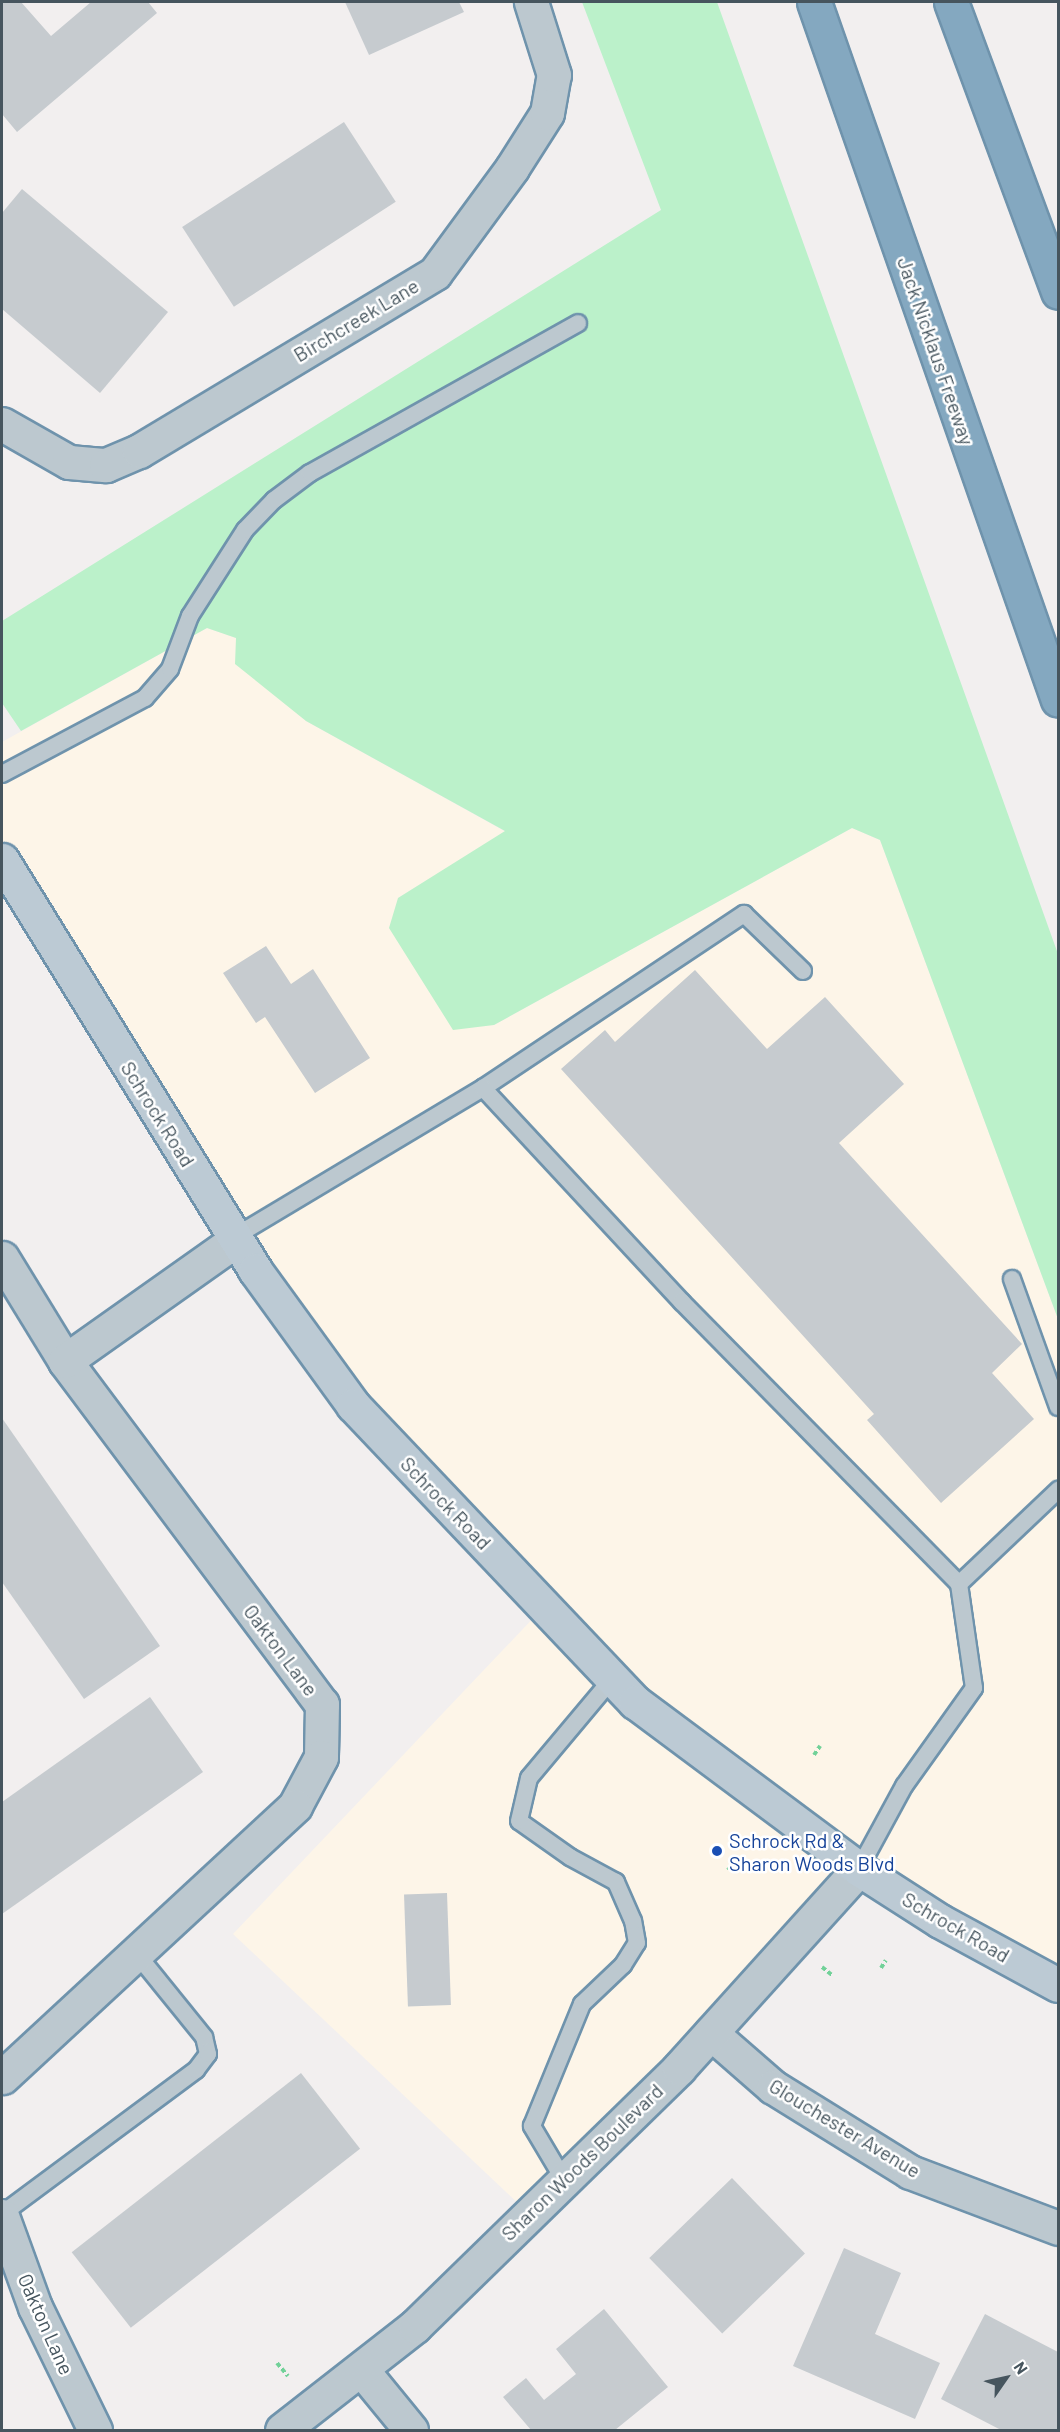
<!DOCTYPE html>
<style>
body{margin:0}
#map{position:relative;width:1060px;height:2432px;overflow:hidden;background:#f2efef;font-family:Barlow,sans-serif}
div>[style]{position:absolute}
[style*='--x']{left:calc(var(--x)*1px);top:calc(var(--y)*1px);width:calc(var(--w)*1px);rotate:calc(var(--a)*1deg)}
.commercial>*{inset:0;background:#fdf5e8}
.green>*{inset:0;background:#bbf1ca}
.building>*{inset:0;background:#c6cbcf;transform-origin:0 0}
.path>*{height:4px;margin-top:-2px;transform-origin:0;background:repeating-linear-gradient(90deg,#71d198 0 4.5px,transparent 0 7.5px)}
.roads{filter:drop-shadow(2px 0 #6f93ac) drop-shadow(-2px 0 #6f93ac) drop-shadow(0 2px #6f93ac) drop-shadow(0 -2px #6f93ac)}
.service>*{height:16px;margin:-8px;padding:0 8px;transform-origin:8px;border-radius:8px;background:#bcc8cf}
.minor>*{height:33px;margin:-16.5px;padding:0 16.5px;transform-origin:16.5px;border-radius:16.5px;background:#bcc8cf}
.tertiary>*{height:33px;margin:-16.5px;padding:0 16.5px;transform-origin:16.5px;border-radius:16.5px;background:#bcc8cf}
.secondary>*{height:33px;margin:-16.5px;padding:0 16.5px;transform-origin:16.5px;border-radius:16.5px;background:#bccad4}
.motorway>*{height:33px;margin:-16.5px;padding:0 16.5px;transform-origin:16.5px;border-radius:16.5px;background:#84a8c0}
.dots>*{width:16px;height:16px;translate:-50% -50%;box-sizing:border-box;border:3px solid #fff;border-radius:50%}
span{translate:-50% -50%;white-space:nowrap;text-align:center;line-height:1.15;-webkit-text-stroke:5px #fff;paint-order:stroke}
.street-label{font-size:20px;color:#46555e}
.transit-label{font-size:20px;color:#164399}
.left{translate:0 -50%;text-align:left}
.frame{position:absolute;inset:0;border:3px solid #46555e;pointer-events:none}
.north{position:absolute;left:976px;top:2348px;width:60px;height:60px;-webkit-text-stroke:4px #fff;paint-order:stroke;rotate:56deg;font-size:16px;font-weight:700;line-height:24px;text-align:center;color:#46555e}
.north::after{content:'';display:block;margin:auto;width:21px;height:27px;background:#46555e;clip-path:polygon(50% 0,100% 100%,50% 72%,0 100%)}
</style>
<div id="map">
<div class="commercial">
<div style="clip-path:polygon(207px 628px,236px 638px,306px 721px,506px 832px,398px 898px,494px 1025px,852px 828px,880px 840px,1058px 1319px,1058px 1980px,845px 1868px,542px 2226px,233px 1934px,540px 1611px,371px 1416px,2px 867px,2px 742px)"></div>
</div>
<div class="green">
<div style="clip-path:polygon(582px 2px,717px 2px,1058px 954px,1058px 1319px,880px 840px,852px 828px,494px 1025px,453px 1030px,389px 928px,398px 898px,505px 831px,306px 721px,235px 664px,236px 638px,207px 628px,21px 731px,2px 703px,2px 621px,661px 210px)"></div>
</div>
<div class="building">
<div style="clip-path:polygon(2px 2px,21px 2px,51px 36px,91px 2px,148px 2px,157px 13px,17px 132px,2px 114px)"></div>
<div style="clip-path:polygon(345px 2px,459px 2px,464px 12px,369px 55px)"></div>
<div style="left:344px;top:122px;width:95px;height:193px;rotate:57deg"></div>
<div style="clip-path:polygon(22px 189px,168px 312px,100px 393px,2px 309px,2px 213px)"></div>
<div style="clip-path:polygon(266px 946px,291px 984px,313px 969px,370px 1058px,315px 1093px,265px 1017px,256px 1023px,223px 973px)"></div>
<div style="clip-path:polygon(695px 970px,767px 1049px,825px 997px,904px 1084px,839px 1143px,1022px 1344px,992px 1373px,1034px 1419px,941px 1503px,867px 1420px,874px 1414px,561px 1069px,605px 1030px,615px 1042px)"></div>
<div style="clip-path:polygon(2px 1418px,160px 1646px,84px 1699px,2px 1582px)"></div>
<div style="clip-path:polygon(150px 1697px,203px 1772px,2px 1914px,2px 1802px)"></div>
<div style="left:447px;top:1893px;width:112px;height:43px;rotate:88deg"></div>
<div style="left:301px;top:2073px;width:96px;height:291px;rotate:52deg"></div>
<div style="left:732px;top:2178px;width:105px;height:115px;rotate:46deg"></div>
<div style="clip-path:polygon(844px 2248px,901px 2273px,875px 2334px,940px 2363px,915px 2419px,793px 2366px)"></div>
<div style="clip-path:polygon(604px 2309px,668px 2387px,615px 2430px,531px 2430px,503px 2397px,526px 2378px,544px 2400px,576px 2374px,556px 2349px)"></div>
<div style="clip-path:polygon(985px 2314px,1058px 2352px,1058px 2430px,1001px 2430px,941px 2399px)"></div>
</div>
<div class="path">
<div style="--x:814;--y:1755;--w:11;--a:-56"></div>
<div style="--x:728;--y:1870;--w:11;--a:-56"></div>
<div style="--x:822;--y:1967;--w:14;--a:39"></div>
<div style="--x:881;--y:1968;--w:9;--a:-58"></div>
<div style="--x:277;--y:2363;--w:17;--a:50"></div>
</div>
<div class="roads">
<div class="service">
<div style="--x:2;--y:774;--w:162;--a:-28"></div>
<div style="--x:145;--y:698;--w:38;--a:-49"></div>
<div style="--x:170;--y:669;--w:57;--a:-69.3"></div>
<div style="--x:190;--y:616;--w:102;--a:-57.4"></div>
<div style="--x:245;--y:530;--w:42;--a:-46"></div>
<div style="--x:274;--y:500;--w:45;--a:-36.9"></div>
<div style="--x:310;--y:473;--w:307;--a:-29.2"></div>
<div style="--x:483;--y:1088;--w:314;--a:-33.7"></div>
<div style="--x:744;--y:914;--w:82;--a:44"></div>
<div style="--x:234;--y:1237;--w:290;--a:-30.9"></div>
<div style="--x:483;--y:1088;--w:292;--a:47.1"></div>
<div style="--x:682;--y:1302;--w:395;--a:45.5"></div>
<div style="--x:959;--y:1584;--w:105;--a:81.8"></div>
<div style="--x:974;--y:1688;--w:120;--a:125.5"></div>
<div style="--x:904;--y:1786;--w:94;--a:118.5"></div>
<div style="--x:1012;--y:1279;--w:136;--a:70.2"></div>
<div style="--x:959;--y:1584;--w:137;--a:-43.5"></div>
<div style="--x:564;--y:2180;--w:63;--a:-120.7"></div>
<div style="--x:532;--y:2126;--w:132;--a:-67.7"></div>
<div style="--x:582;--y:2004;--w:57;--a:-43.6"></div>
<div style="--x:623;--y:1965;--w:26;--a:-58"></div>
<div style="--x:637;--y:1943;--w:22;--a:-100"></div>
<div style="--x:633;--y:1921;--w:43;--a:-113.6"></div>
<div style="--x:616;--y:1882;--w:52;--a:-151.5"></div>
<div style="--x:570;--y:1857;--w:62;--a:-144.8"></div>
<div style="--x:519;--y:1821;--w:44;--a:-76.9"></div>
<div style="--x:529;--y:1778;--w:131;--a:-50"></div>
<div style="--x:2;--y:2214;--w:242;--a:-36.6"></div>
<div style="--x:196;--y:2070;--w:20;--a:-53"></div>
<div style="--x:208;--y:2054;--w:17;--a:-103"></div>
<div style="--x:204;--y:2037;--w:108;--a:-129"></div>
</div>
<div class="minor">
<div style="--x:2;--y:424;--w:77;--a:29.6"></div>
<div style="--x:69;--y:462;--w:37;--a:5"></div>
<div style="--x:106;--y:465;--w:36;--a:-23"></div>
<div style="--x:139;--y:451;--w:345;--a:-31"></div>
<div style="--x:435;--y:273;--w:130;--a:-53.7"></div>
<div style="--x:512;--y:168;--w:65;--a:-57.5"></div>
<div style="--x:547;--y:113;--w:39;--a:-80"></div>
<div style="--x:554;--y:75;--w:77;--a:-107.5"></div>
<div style="--x:2;--y:1258;--w:121;--a:58.5"></div>
<div style="--x:65;--y:1361;--w:429;--a:53.2"></div>
<div style="--x:322;--y:1704;--w:53;--a:91.1"></div>
<div style="--x:321;--y:1757;--w:55;--a:118"></div>
<div style="--x:295;--y:1806;--w:399;--a:137.2"></div>
<div style="--x:65;--y:1361;--w:209;--a:-35.3"></div>
<div style="--x:711;--y:2033;--w:82;--a:41.1"></div>
<div style="--x:773;--y:2087;--w:161;--a:31.8"></div>
<div style="--x:910;--y:2172;--w:158;--a:20.7"></div>
<div style="--x:2;--y:2216;--w:97;--a:70.1"></div>
<div style="--x:35;--y:2307;--w:137;--a:64"></div>
<div style="--x:361;--y:2369;--w:79;--a:50.7"></div>
</div>
<div class="tertiary">
<div style="--x:282;--y:2430;--w:169;--a:-38"></div>
<div style="--x:415;--y:2326;--w:369;--a:-44.3"></div>
<div style="--x:679;--y:2068;--w:268;--a:-47.9"></div>
</div>
<div class="secondary">
<div style="--x:2;--y:860;--w:482;--a:58.3"></div>
<div style="--x:255;--y:1270;--w:167;--a:54"></div>
<div style="--x:353;--y:1405;--w:410;--a:46.5"></div>
<div style="--x:635;--y:1702;--w:279;--a:36.7"></div>
<div style="--x:859;--y:1869;--w:96;--a:32.7"></div>
<div style="--x:940;--y:1921;--w:134;--a:28.5"></div>
</div>
<div class="motorway">
<div style="--x:814;--y:2;--w:739;--a:70.73"></div>
<div style="--x:951;--y:2;--w:309;--a:69.7"></div>
</div>
</div>
<div class="dots">
<div style="left:717px;top:1851px;background:#1a4fb4"></div>
</div>
<div class="street-label">
<span style="left:356px;top:320px;rotate:-31deg">Birchcreek Lane</span>
<span style="left:936px;top:351px;rotate:71deg">Jack Nicklaus Freeway</span>
<span style="left:158px;top:1114px;rotate:58deg">Schrock Road</span>
<span style="left:446px;top:1503px;rotate:46deg">Schrock Road</span>
<span style="left:281px;top:1650px;rotate:53deg">Oakton Lane</span>
<span style="left:956px;top:1927px;rotate:30deg">Schrock Road</span>
<span style="left:845px;top:2128px;rotate:31deg">Glouchester Avenue</span>
<span style="left:582px;top:2162px;rotate:-44deg">Sharon Woods Boulevard</span>
<span style="left:46px;top:2324px;rotate:66deg">Oakton Lane</span>
</div>
<div class="transit-label">
<span class="left" style="left:729px;top:1852px">Schrock Rd &amp;<br>Sharon Woods Blvd</span>
</div>
<div class="frame"></div>
<div class="north">N</div>
</div>
